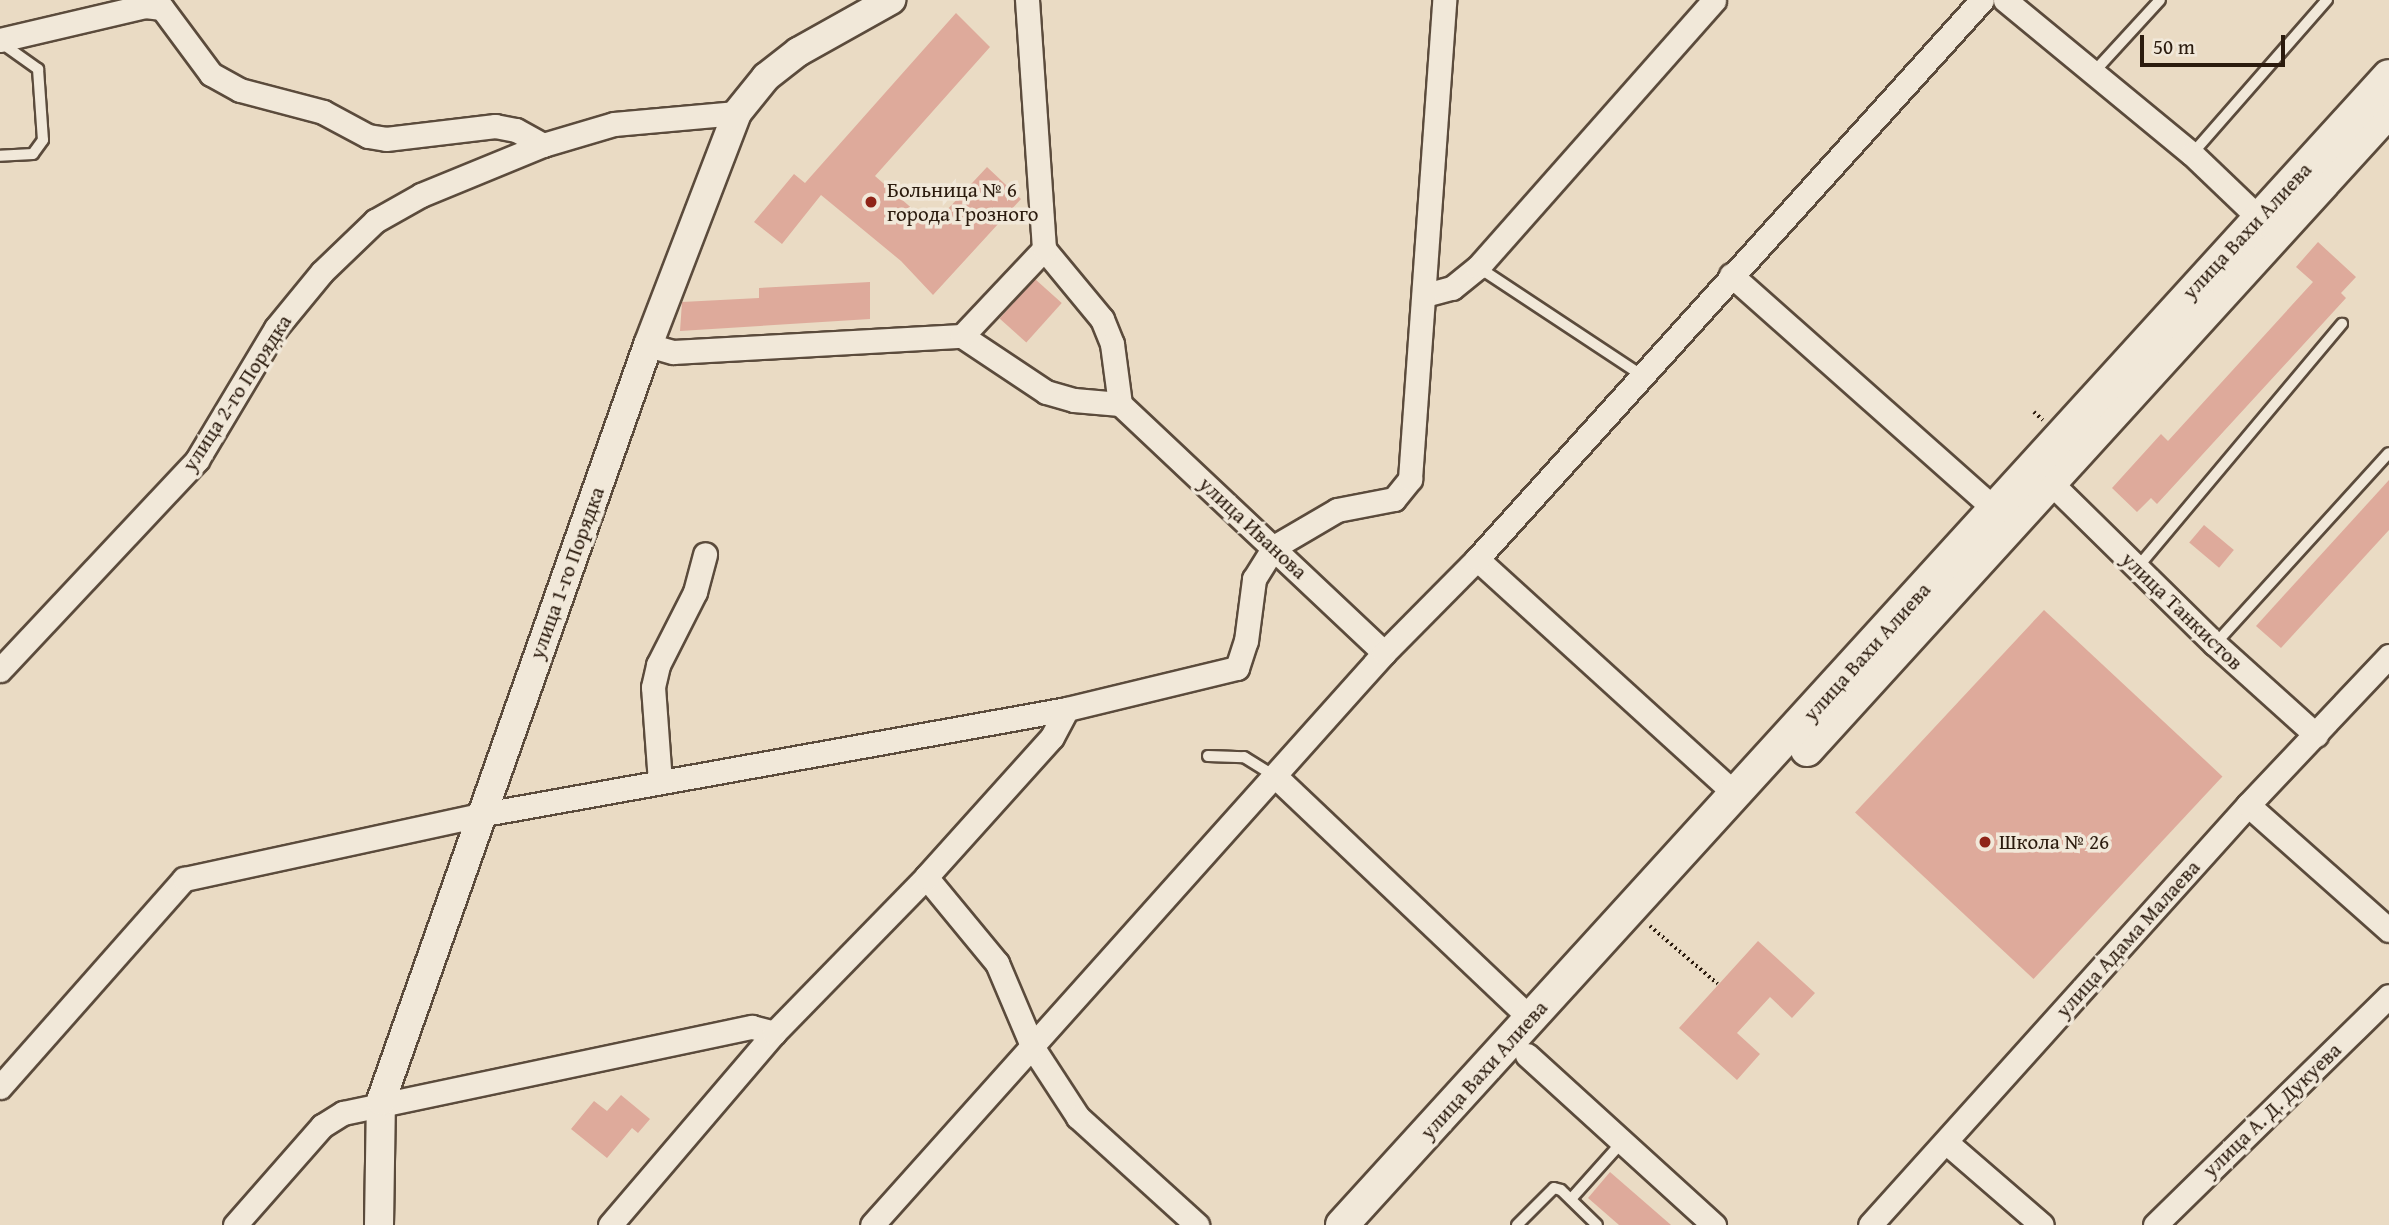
<!DOCTYPE html>
<meta charset="utf-8">
<style>
body{margin:0}
#map{position:relative;width:2389px;height:1225px;overflow:hidden;background:#eadbc4;font-family:"Gentium Book Plus",serif}
div>[style]{position:absolute}
[style*='--x']{left:calc(var(--x)*1px);top:calc(var(--y)*1px);width:calc(var(--w)*1px);rotate:calc(var(--a)*1deg)}
.building>*{inset:0;background:#deaa9b;transform-origin:0 0}
.path>*{height:3.5px;margin-top:-1.75px;transform-origin:0;background:repeating-linear-gradient(90deg,#2b1b0e 0 2px,transparent 0 5.5px)}
.roads{filter:drop-shadow(2px 0 #5b4b3c) drop-shadow(-2px 0 #5b4b3c) drop-shadow(0 2px #5b4b3c) drop-shadow(0 -2px #5b4b3c)}
.service>*{height:10px;margin:-5px;padding:0 5px;transform-origin:5px;border-radius:5px;background:#f1e8d9}
.minor>*{height:23px;margin:-11.5px;padding:0 11.5px;transform-origin:11.5px;border-radius:11.5px;background:#f1e8d9}
.tertiary>*{height:28px;margin:-14px;padding:0 14px;transform-origin:14px;border-radius:14px;background:#f1e8d9}
.secondary>*{height:32px;margin:-16px;padding:0 16px;transform-origin:16px;border-radius:16px;background:#f1e8d9}
.dots>*{width:19px;height:19px;translate:-50% -50%;box-sizing:border-box;border:4px solid #f1e8d9;border-radius:50%}
span{translate:-50% -50%;white-space:nowrap;text-align:center;line-height:1.15;-webkit-text-stroke:7px #f1e8d9;paint-order:stroke}
.poi-label{font-size:21px;color:#2b1b0e}
.left{translate:0 -50%;text-align:left}
.street-label{font-size:21px;color:#2b1b0e}
.scale{position:absolute;left:2140px;top:35px;width:145px;height:32px;box-sizing:border-box;border:4px solid #2b1b0e;border-top:0;padding-left:9px;font-size:21px;line-height:24px;white-space:nowrap;color:#2b1b0e;-webkit-text-stroke:5px #f1e8d9;paint-order:stroke}
</style>
<div id="map">
<div class="building">
<div style="clip-path:polygon(956px 13px,990px 47px,875px 176px,932px 226px,987px 167px,1021px 199px,933px 295px,901px 261px,821px 195px,782px 244px,754px 222px,794px 174px,805px 183px)"></div>
<div style="clip-path:polygon(2318px 242px,2356px 277px,2341px 293px,2346px 298px,2157px 504px,2151px 498px,2137px 512px,2112px 488px,2161px 434px,2168px 441px,2313px 282px,2296px 267px)"></div>
<div style="left:1035px;top:279px;width:36px;height:53px;rotate:42deg"></div>
<div style="clip-path:polygon(870px 282px,870px 319px,680px 331px,682px 302px,759px 298px,759px 288px)"></div>
<div style="clip-path:polygon(2389px 480px,2389px 530px,2281px 648px,2256px 626px)"></div>
<div style="left:2204px;top:525px;width:39px;height:23px;rotate:40deg"></div>
<div style="left:2044px;top:610px;width:244px;height:277px;rotate:43deg"></div>
<div style="clip-path:polygon(1758px 941px,1815px 993px,1792px 1018px,1770px 997px,1737px 1033px,1760px 1054px,1737px 1080px,1679px 1028px)"></div>
<div style="clip-path:polygon(621px 1095px,650px 1119px,638px 1133px,632px 1128px,607px 1158px,571px 1129px,594px 1101px,607px 1111px)"></div>
<div style="clip-path:polygon(1610px 1172px,1671px 1225px,1619px 1225px,1588px 1198px)"></div>
</div>
<div class="path">
<div style="--x:2034;--y:412;--w:12;--a:42"></div>
<div style="--x:1650;--y:926;--w:89;--a:40.5"></div>
</div>
<div class="roads">
<div class="service">
<div style="--x:0;--y:42;--w:47;--a:35.4"></div>
<div style="--x:38;--y:69;--w:71;--a:86"></div>
<div style="--x:43;--y:140;--w:17;--a:126"></div>
<div style="--x:33;--y:154;--w:33;--a:177"></div>
<div style="--x:2093;--y:73;--w:99;--a:-47.5"></div>
<div style="--x:2192;--y:154;--w:205;--a:-48.8"></div>
<div style="--x:1478;--y:267;--w:196;--a:33.5"></div>
<div style="--x:2137;--y:568;--w:319;--a:-50"></div>
<div style="--x:2215;--y:644;--w:258;--a:-47.7"></div>
<div style="--x:1208;--y:756;--w:36;--a:2"></div>
<div style="--x:1244;--y:757;--w:36;--a:32"></div>
<div style="--x:1571;--y:1199;--w:78;--a:-48.1"></div>
<div style="--x:1517;--y:1225;--w:52;--a:-45"></div>
<div style="--x:1554;--y:1188;--w:7;--a:16"></div>
<div style="--x:1561;--y:1190;--w:50;--a:44.2"></div>
</div>
<div class="minor">
<div style="--x:2005;--y:0;--w:242;--a:39.5"></div>
<div style="--x:2192;--y:154;--w:93;--a:43.7"></div>
<div style="--x:0;--y:40;--w:149;--a:-13.2"></div>
<div style="--x:145;--y:6;--w:17;--a:7"></div>
<div style="--x:162;--y:8;--w:82;--a:53.4"></div>
<div style="--x:211;--y:74;--w:33;--a:29"></div>
<div style="--x:240;--y:90;--w:86;--a:14.8"></div>
<div style="--x:323;--y:112;--w:51;--a:28.1"></div>
<div style="--x:368;--y:136;--w:18;--a:9"></div>
<div style="--x:386;--y:139;--w:110;--a:-6.8"></div>
<div style="--x:495;--y:126;--w:21;--a:11"></div>
<div style="--x:516;--y:130;--w:31;--a:29"></div>
<div style="--x:1044;--y:249;--w:91;--a:50.4"></div>
<div style="--x:1102;--y:319;--w:27;--a:68"></div>
<div style="--x:1112;--y:344;--w:61;--a:82.4"></div>
<div style="--x:1120;--y:404;--w:363;--a:43.3"></div>
<div style="--x:1731;--y:275;--w:354;--a:41.6"></div>
<div style="--x:1425;--y:295;--w:28;--a:-15"></div>
<div style="--x:1452;--y:288;--w:33;--a:-39"></div>
<div style="--x:1478;--y:267;--w:356;--a:-48.5"></div>
<div style="--x:962;--y:336;--w:101;--a:33.7"></div>
<div style="--x:1046;--y:392;--w:29;--a:16"></div>
<div style="--x:1074;--y:400;--w:46;--a:5"></div>
<div style="--x:648;--y:345;--w:26;--a:16"></div>
<div style="--x:673;--y:352;--w:289;--a:-3.2"></div>
<div style="--x:962;--y:336;--w:120;--a:-46.7"></div>
<div style="--x:1044;--y:249;--w:250;--a:-93.9"></div>
<div style="--x:2052;--y:484;--w:228;--a:44.5"></div>
<div style="--x:2215;--y:644;--w:136;--a:42"></div>
<div style="--x:1477;--y:559;--w:350;--a:42.3"></div>
<div style="--x:0;--y:670;--w:288;--a:-46.8"></div>
<div style="--x:197;--y:460;--w:154;--a:-59.1"></div>
<div style="--x:276;--y:328;--w:72;--a:-50.6"></div>
<div style="--x:322;--y:272;--w:74;--a:-43.9"></div>
<div style="--x:375;--y:221;--w:53;--a:-29.5"></div>
<div style="--x:421;--y:195;--w:132;--a:-22.3"></div>
<div style="--x:543;--y:145;--w:74;--a:-16.5"></div>
<div style="--x:614;--y:124;--w:123;--a:-5.1"></div>
<div style="--x:1275;--y:776;--w:353;--a:43.5"></div>
<div style="--x:660;--y:782;--w:95;--a:-94.2"></div>
<div style="--x:653;--y:687;--w:23;--a:-77"></div>
<div style="--x:658;--y:665;--w:82;--a:-63.1"></div>
<div style="--x:695;--y:592;--w:39;--a:-75"></div>
<div style="--x:2248;--y:805;--w:188;--a:41.6"></div>
<div style="--x:926;--y:877;--w:112;--a:50.5"></div>
<div style="--x:997;--y:963;--w:92;--a:67"></div>
<div style="--x:1033;--y:1048;--w:82;--a:56.9"></div>
<div style="--x:1078;--y:1117;--w:161;--a:42.2"></div>
<div style="--x:1527;--y:1055;--w:253;--a:42.3"></div>
<div style="--x:0;--y:1087;--w:278;--a:-48.5"></div>
<div style="--x:184;--y:879;--w:302;--a:-12.2"></div>
<div style="--x:479;--y:815;--w:597;--a:-10.22"></div>
<div style="--x:1067;--y:709;--w:175;--a:-13.6"></div>
<div style="--x:1237;--y:668;--w:28;--a:-72"></div>
<div style="--x:1246;--y:641;--w:63;--a:-82.6"></div>
<div style="--x:1254;--y:579;--w:38;--a:-58"></div>
<div style="--x:1274;--y:547;--w:73;--a:-30.4"></div>
<div style="--x:1337;--y:510;--w:58;--a:-10.9"></div>
<div style="--x:1394;--y:499;--w:26;--a:-51"></div>
<div style="--x:1410;--y:479;--w:480;--a:-85.9"></div>
<div style="--x:1947;--y:1143;--w:125;--a:40.8"></div>
<div style="--x:235;--y:1225;--w:132;--a:-48.7"></div>
<div style="--x:322;--y:1126;--w:25;--a:-32"></div>
<div style="--x:343;--y:1113;--w:418;--a:-11.9"></div>
<div style="--x:752;--y:1027;--w:23;--a:15"></div>
<div style="--x:610;--y:1225;--w:253;--a:-49.5"></div>
<div style="--x:774;--y:1033;--w:218;--a:-45.7"></div>
<div style="--x:926;--y:877;--w:188;--a:-48"></div>
<div style="--x:1052;--y:737;--w:32;--a:-62"></div>
<div style="--x:872;--y:1225;--w:768;--a:-48.17"></div>
<div style="--x:1384;--y:653;--w:132;--a:-45.3"></div>
<div style="--x:1477;--y:559;--w:753;--a:-47.91"></div>
<div style="--x:1870;--y:1225;--w:565;--a:-48.01"></div>
<div style="--x:2248;--y:805;--w:205;--a:-46.6"></div>
<div style="--x:2155;--y:1225;--w:327;--a:-44.4"></div>
</div>
<div class="tertiary">
<div style="--x:379;--y:1225;--w:124;--a:-89.1"></div>
<div style="--x:381;--y:1101;--w:802;--a:-70.55"></div>
<div style="--x:648;--y:345;--w:248;--a:-69"></div>
<div style="--x:737;--y:113;--w:46;--a:-51.1"></div>
<div style="--x:766;--y:77;--w:41;--a:-38"></div>
<div style="--x:798;--y:52;--w:107;--a:-29.2"></div>
</div>
<div class="secondary">
<div style="--x:1807;--y:750;--w:864;--a:-47.67"></div>
<div style="--x:1342;--y:1225;--w:1554;--a:-47.66"></div>
</div>
</div>
<div class="dots">
<div style="left:871px;top:202px;background:#8f2418"></div>
<div style="left:1985px;top:842px;background:#8f2418"></div>
</div>
<div class="poi-label">
<span class="left" style="left:887px;top:202px">Больница № 6<br>города Грозного</span>
<span class="left" style="left:1999px;top:842px">Школа № 26</span>
</div>
<div class="street-label">
<span style="left:2247px;top:231px;rotate:-47deg">улица Вахи Алиева</span>
<span style="left:237px;top:393px;rotate:-57deg">улица 2-го Порядка</span>
<span style="left:1253px;top:528px;rotate:43deg">улица Иванова</span>
<span style="left:567px;top:573px;rotate:-70deg">улица 1-го Порядка</span>
<span style="left:2182px;top:611px;rotate:44deg">улица Танкистов</span>
<span style="left:1867px;top:652px;rotate:-48deg">улица Вахи Алиева</span>
<span style="left:2128px;top:939px;rotate:-48deg">улица Адама Малаева</span>
<span style="left:1484px;top:1070px;rotate:-48deg">улица Вахи Алиева</span>
<span style="left:2272px;top:1110px;rotate:-44deg">улица А. Д. Дукуева</span>
</div>
<div class="scale">50 m</div>
</div>
